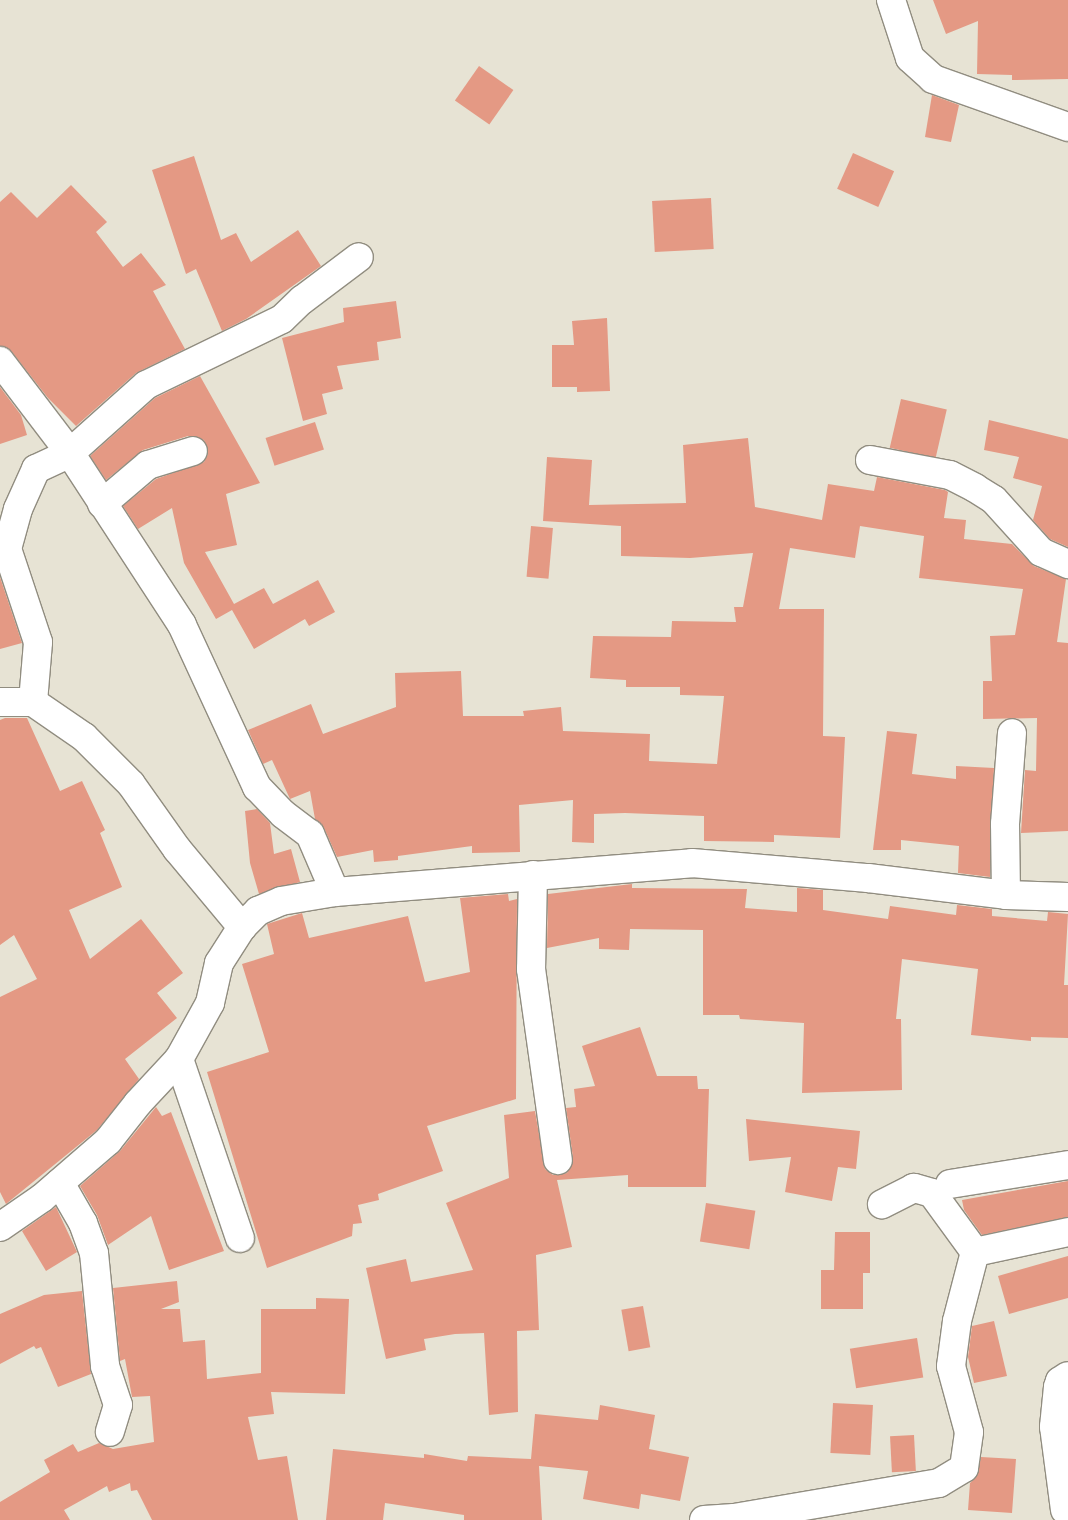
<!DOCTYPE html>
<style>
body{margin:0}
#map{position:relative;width:1068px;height:1520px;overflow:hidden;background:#e7e3d4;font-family:Signika,sans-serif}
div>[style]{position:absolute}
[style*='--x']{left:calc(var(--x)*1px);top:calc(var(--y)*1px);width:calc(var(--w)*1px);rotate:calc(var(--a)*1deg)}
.building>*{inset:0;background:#e49984;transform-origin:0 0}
.roads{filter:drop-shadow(1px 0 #918d80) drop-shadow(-1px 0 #918d80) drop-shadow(0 1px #918d80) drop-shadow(0 -1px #918d80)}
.minor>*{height:28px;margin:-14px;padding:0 14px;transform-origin:14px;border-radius:14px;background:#fff}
span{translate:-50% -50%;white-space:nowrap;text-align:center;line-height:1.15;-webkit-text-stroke:4.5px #f4f0e2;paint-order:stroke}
</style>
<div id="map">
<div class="building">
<div style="clip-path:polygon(933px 0,1068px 0,1068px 79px,1012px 80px,1012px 75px,977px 74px,978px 21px,946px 34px)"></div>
<div style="left:479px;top:66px;width:42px;height:42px;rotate:35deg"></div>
<div style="clip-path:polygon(932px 95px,959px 105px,951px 142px,925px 137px)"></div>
<div style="left:853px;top:153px;width:45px;height:39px;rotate:24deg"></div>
<div style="clip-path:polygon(194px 156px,221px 240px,236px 233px,251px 262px,298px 230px,321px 266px,246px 319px,222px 331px,196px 269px,186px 274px,152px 170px)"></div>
<div style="clip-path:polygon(71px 185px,107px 222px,96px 232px,123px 267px,141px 253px,166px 285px,153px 291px,185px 349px,136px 373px,76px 426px,48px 398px,12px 352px,0 346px,0 202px,11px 192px,37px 218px)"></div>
<div style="left:711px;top:198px;width:51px;height:59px;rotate:87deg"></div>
<div style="clip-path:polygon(396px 301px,401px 338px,377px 342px,379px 360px,337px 366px,343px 389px,322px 394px,327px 414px,303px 421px,282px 338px,344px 322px,343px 308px)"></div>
<div style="clip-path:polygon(607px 318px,610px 391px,577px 392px,577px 387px,552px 387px,552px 345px,574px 345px,572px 321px)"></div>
<div style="clip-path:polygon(200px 376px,260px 483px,226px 494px,237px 545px,205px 552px,234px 604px,264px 588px,273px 604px,318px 580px,335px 612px,309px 626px,305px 619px,254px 649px,232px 610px,216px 619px,184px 563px,172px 508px,138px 529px,123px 506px,156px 479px,204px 462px,208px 454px,204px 440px,188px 436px,143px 450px,106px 480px,90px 456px,155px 398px)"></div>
<div style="clip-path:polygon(0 387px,21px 415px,27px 435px,0 444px)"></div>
<div style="left:901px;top:399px;width:47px;height:50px;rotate:13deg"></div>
<div style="clip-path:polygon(989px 420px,1068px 439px,1068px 547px,1050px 539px,1033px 520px,1042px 486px,1013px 478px,1019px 457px,984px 450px)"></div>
<div style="left:315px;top:422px;width:29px;height:52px;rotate:72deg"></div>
<div style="clip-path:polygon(748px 438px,755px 507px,822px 520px,828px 484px,874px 491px,877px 477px,945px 490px,948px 492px,944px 518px,966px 520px,964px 539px,1012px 544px,1034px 566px,1066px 579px,1057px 642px,1068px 643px,1068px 831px,1021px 833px,1025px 770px,1036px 771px,1037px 718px,983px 719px,983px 681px,992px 681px,990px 636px,1015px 635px,1023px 589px,919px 578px,924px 536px,860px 526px,855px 558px,790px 548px,779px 609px,824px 609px,823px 736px,845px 737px,840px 838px,774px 835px,774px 842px,704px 841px,704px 816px,625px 813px,594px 814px,594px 843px,572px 842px,573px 800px,519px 805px,520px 852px,472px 853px,472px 846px,398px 856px,398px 860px,374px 862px,373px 850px,337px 857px,324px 828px,315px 819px,310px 791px,290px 799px,272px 760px,263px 764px,248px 730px,311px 704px,323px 734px,396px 707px,395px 673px,461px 671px,463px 716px,524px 716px,523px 711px,561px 707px,563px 731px,650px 734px,649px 761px,717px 764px,724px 696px,680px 695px,680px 687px,626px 687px,626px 680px,590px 678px,593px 636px,671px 637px,672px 621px,736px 622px,734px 607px,743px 607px,753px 553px,690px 558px,621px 556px,621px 526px,543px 521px,547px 457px,592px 460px,589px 505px,686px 503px,683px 445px)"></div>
<div style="left:531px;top:526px;width:22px;height:51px;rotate:5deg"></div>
<div style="clip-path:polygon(0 577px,22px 643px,0 649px)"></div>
<div style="clip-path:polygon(5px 718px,27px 718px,60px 791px,82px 781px,105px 830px,100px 833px,122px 887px,69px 910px,90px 959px,141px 919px,183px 973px,157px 993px,177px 1018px,125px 1059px,139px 1079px,97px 1130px,6px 1204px,0 1192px,0 997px,37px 979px,14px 935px,0 945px,0 720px)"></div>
<div style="clip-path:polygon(887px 731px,917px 734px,912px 774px,956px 779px,956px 766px,994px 768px,990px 877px,958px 873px,959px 846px,901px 840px,901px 850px,873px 850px)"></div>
<div style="clip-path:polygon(257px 809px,270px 823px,274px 854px,291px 849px,300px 882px,259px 894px,250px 863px,245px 811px)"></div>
<div style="clip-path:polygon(632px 884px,632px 888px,747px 889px,745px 908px,797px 912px,797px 888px,823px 890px,823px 910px,888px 919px,890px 906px,956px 915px,957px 905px,992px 909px,992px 916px,1047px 921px,1048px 912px,1068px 914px,1064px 985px,1068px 985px,1068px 1038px,1031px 1037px,1031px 1041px,971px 1035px,978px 969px,902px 959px,896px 1019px,901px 1019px,902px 1090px,802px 1093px,804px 1023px,740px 1019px,739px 1015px,703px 1015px,703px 930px,630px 929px,629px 950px,599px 949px,599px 938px,547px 948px,548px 894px)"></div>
<div style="clip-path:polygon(508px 894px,509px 901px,517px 899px,516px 1099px,427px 1126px,443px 1171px,378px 1194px,379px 1200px,358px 1205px,362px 1223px,353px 1224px,352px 1236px,267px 1268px,207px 1072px,269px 1052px,242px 964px,274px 954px,267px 924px,302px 913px,309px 938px,408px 916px,425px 982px,470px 972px,460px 898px)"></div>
<div style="clip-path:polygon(640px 1027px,657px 1076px,697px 1076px,698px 1089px,709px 1089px,706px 1187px,628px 1187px,628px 1175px,557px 1180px,572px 1247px,536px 1255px,539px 1330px,517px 1331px,518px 1412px,489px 1415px,484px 1333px,455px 1334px,424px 1339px,426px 1350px,386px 1359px,366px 1268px,406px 1259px,411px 1282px,473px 1270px,446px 1203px,509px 1178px,504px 1115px,535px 1111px,545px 1169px,553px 1175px,567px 1173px,573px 1158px,566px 1108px,576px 1107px,574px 1089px,595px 1086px,582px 1046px)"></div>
<div style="clip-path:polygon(156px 1107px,162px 1116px,171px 1112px,224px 1251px,169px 1270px,151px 1216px,108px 1245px,97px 1215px,80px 1186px,120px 1151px)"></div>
<div style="clip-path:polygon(746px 1119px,860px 1131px,856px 1169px,838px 1167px,832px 1201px,785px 1192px,791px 1157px,749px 1161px)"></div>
<div style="clip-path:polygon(1068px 1181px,1068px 1217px,982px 1235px,964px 1210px,962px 1200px)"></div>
<div style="left:706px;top:1203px;width:50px;height:39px;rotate:9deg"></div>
<div style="clip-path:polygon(56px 1207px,77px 1252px,46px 1271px,22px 1231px)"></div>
<div style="clip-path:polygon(835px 1232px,870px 1232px,870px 1273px,863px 1273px,863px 1309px,821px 1309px,821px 1270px,834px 1270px)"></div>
<div style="clip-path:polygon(1068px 1256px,1068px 1298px,1009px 1314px,998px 1276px)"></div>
<div style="clip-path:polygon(177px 1281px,179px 1302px,161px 1309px,180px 1309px,183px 1342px,205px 1340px,207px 1379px,261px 1373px,261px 1309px,316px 1309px,316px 1298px,349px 1299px,345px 1394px,271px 1392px,274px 1414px,248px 1417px,258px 1460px,287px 1456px,298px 1520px,152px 1520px,137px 1490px,131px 1491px,130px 1483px,109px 1492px,107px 1486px,64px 1510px,70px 1520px,0 1520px,0 1502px,50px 1472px,44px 1460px,73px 1444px,78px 1452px,99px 1443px,113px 1449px,154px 1442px,150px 1396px,132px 1397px,125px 1359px,120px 1361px,113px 1288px)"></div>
<div style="clip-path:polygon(82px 1291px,91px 1374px,58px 1387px,41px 1347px,36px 1349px,34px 1346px,0 1364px,0 1314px,44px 1295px)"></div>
<div style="left:643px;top:1306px;width:42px;height:22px;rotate:80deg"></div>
<div style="clip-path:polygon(994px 1321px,1007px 1376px,974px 1383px,968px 1357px,972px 1326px)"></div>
<div style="left:917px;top:1338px;width:40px;height:68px;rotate:81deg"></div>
<div style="left:833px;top:1403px;width:40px;height:50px;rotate:3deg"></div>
<div style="clip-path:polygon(600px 1405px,655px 1415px,649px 1449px,689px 1457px,680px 1501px,641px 1494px,639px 1509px,583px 1499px,588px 1471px,539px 1466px,542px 1520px,464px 1520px,464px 1515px,385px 1503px,383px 1520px,326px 1520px,333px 1449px,424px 1458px,424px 1454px,467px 1461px,468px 1456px,531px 1459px,535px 1414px,598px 1420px)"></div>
<div style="left:914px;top:1435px;width:36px;height:24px;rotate:87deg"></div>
<div style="clip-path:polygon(981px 1457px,1016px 1459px,1012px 1513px,968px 1510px,970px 1483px,977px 1476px)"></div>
</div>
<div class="roads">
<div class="minor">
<div style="--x:891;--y:0;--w:61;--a:71.9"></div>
<div style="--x:910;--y:58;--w:31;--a:42"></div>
<div style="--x:933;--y:79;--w:143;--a:19.6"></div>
<div style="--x:0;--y:361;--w:116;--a:52.7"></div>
<div style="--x:70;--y:453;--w:205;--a:56.9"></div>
<div style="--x:182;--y:625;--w:179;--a:65.2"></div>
<div style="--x:257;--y:787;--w:37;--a:46"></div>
<div style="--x:283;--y:814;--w:34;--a:37"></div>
<div style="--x:310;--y:834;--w:63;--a:66.7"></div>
<div style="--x:870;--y:460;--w:81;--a:10.6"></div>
<div style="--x:950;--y:475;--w:28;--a:27"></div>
<div style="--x:975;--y:488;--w:22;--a:32"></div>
<div style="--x:994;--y:500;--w:70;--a:47.9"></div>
<div style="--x:1041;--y:552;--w:30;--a:24"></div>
<div style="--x:102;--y:504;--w:60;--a:-40.3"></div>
<div style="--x:148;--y:465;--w:47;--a:-17.3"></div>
<div style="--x:0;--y:702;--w:33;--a:0"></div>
<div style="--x:33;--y:702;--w:62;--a:34.5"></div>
<div style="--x:84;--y:737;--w:66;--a:45"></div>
<div style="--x:131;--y:784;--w:80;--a:54.7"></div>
<div style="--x:177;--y:849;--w:102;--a:50.2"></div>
<div style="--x:33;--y:702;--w:60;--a:-85.2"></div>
<div style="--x:38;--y:642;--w:98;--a:-108.4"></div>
<div style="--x:7;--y:549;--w:41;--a:-74.6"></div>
<div style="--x:18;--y:509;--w:44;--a:-65.8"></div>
<div style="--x:36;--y:469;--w:38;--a:-25"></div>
<div style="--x:70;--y:453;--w:102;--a:-41.8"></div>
<div style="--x:146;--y:385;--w:151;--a:-25.9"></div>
<div style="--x:282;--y:319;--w:28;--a:-44"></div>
<div style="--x:302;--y:300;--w:71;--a:-37"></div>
<div style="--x:533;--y:875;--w:94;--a:91.2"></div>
<div style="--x:531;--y:969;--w:193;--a:82"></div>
<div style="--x:1006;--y:895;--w:71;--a:-90.8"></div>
<div style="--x:1005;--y:824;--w:91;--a:-85.6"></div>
<div style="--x:179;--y:1059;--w:189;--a:71.2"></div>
<div style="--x:60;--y:1183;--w:46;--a:60.1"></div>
<div style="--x:83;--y:1223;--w:32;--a:70"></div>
<div style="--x:94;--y:1253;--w:114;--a:84.4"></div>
<div style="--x:105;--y:1366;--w:41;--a:71.6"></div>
<div style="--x:118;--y:1405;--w:28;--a:107"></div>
<div style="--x:950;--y:1184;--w:120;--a:-9.1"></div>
<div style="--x:0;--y:1227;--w:51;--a:-34.6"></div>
<div style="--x:42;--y:1198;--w:87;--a:-40.8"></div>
<div style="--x:108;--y:1141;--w:48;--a:-51.7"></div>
<div style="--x:138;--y:1103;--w:60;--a:-47"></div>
<div style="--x:179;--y:1059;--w:64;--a:-61"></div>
<div style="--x:210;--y:1003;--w:41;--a:-77.3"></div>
<div style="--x:219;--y:963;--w:43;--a:-57.4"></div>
<div style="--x:242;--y:927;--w:23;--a:-45"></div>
<div style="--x:258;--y:911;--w:25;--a:-23"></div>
<div style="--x:281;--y:901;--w:55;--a:-9.5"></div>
<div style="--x:335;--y:892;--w:358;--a:-4.6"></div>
<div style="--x:692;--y:863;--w:177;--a:4.9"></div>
<div style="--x:868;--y:878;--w:139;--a:7"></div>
<div style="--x:1006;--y:895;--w:62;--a:1.8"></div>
<div style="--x:975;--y:1252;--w:95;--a:-12.1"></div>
<div style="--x:1065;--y:1510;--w:84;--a:-97.5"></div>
<div style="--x:1054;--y:1427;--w:40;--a:-84.3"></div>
<div style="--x:1058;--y:1387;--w:6;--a:-72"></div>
<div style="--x:1060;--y:1381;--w:9;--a:-32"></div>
<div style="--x:704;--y:1520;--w:30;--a:-4"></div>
<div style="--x:734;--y:1518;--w:208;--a:-9.7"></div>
<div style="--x:939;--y:1483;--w:29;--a:-31"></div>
<div style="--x:964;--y:1468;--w:36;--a:-82"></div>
<div style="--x:969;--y:1432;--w:68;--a:-105.3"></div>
<div style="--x:951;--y:1366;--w:45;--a:-82.4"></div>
<div style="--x:957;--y:1321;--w:71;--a:-75.4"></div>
<div style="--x:975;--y:1252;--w:73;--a:-126.1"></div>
<div style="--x:932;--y:1193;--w:19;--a:-164"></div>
<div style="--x:914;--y:1188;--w:36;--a:153"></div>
</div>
</div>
</div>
